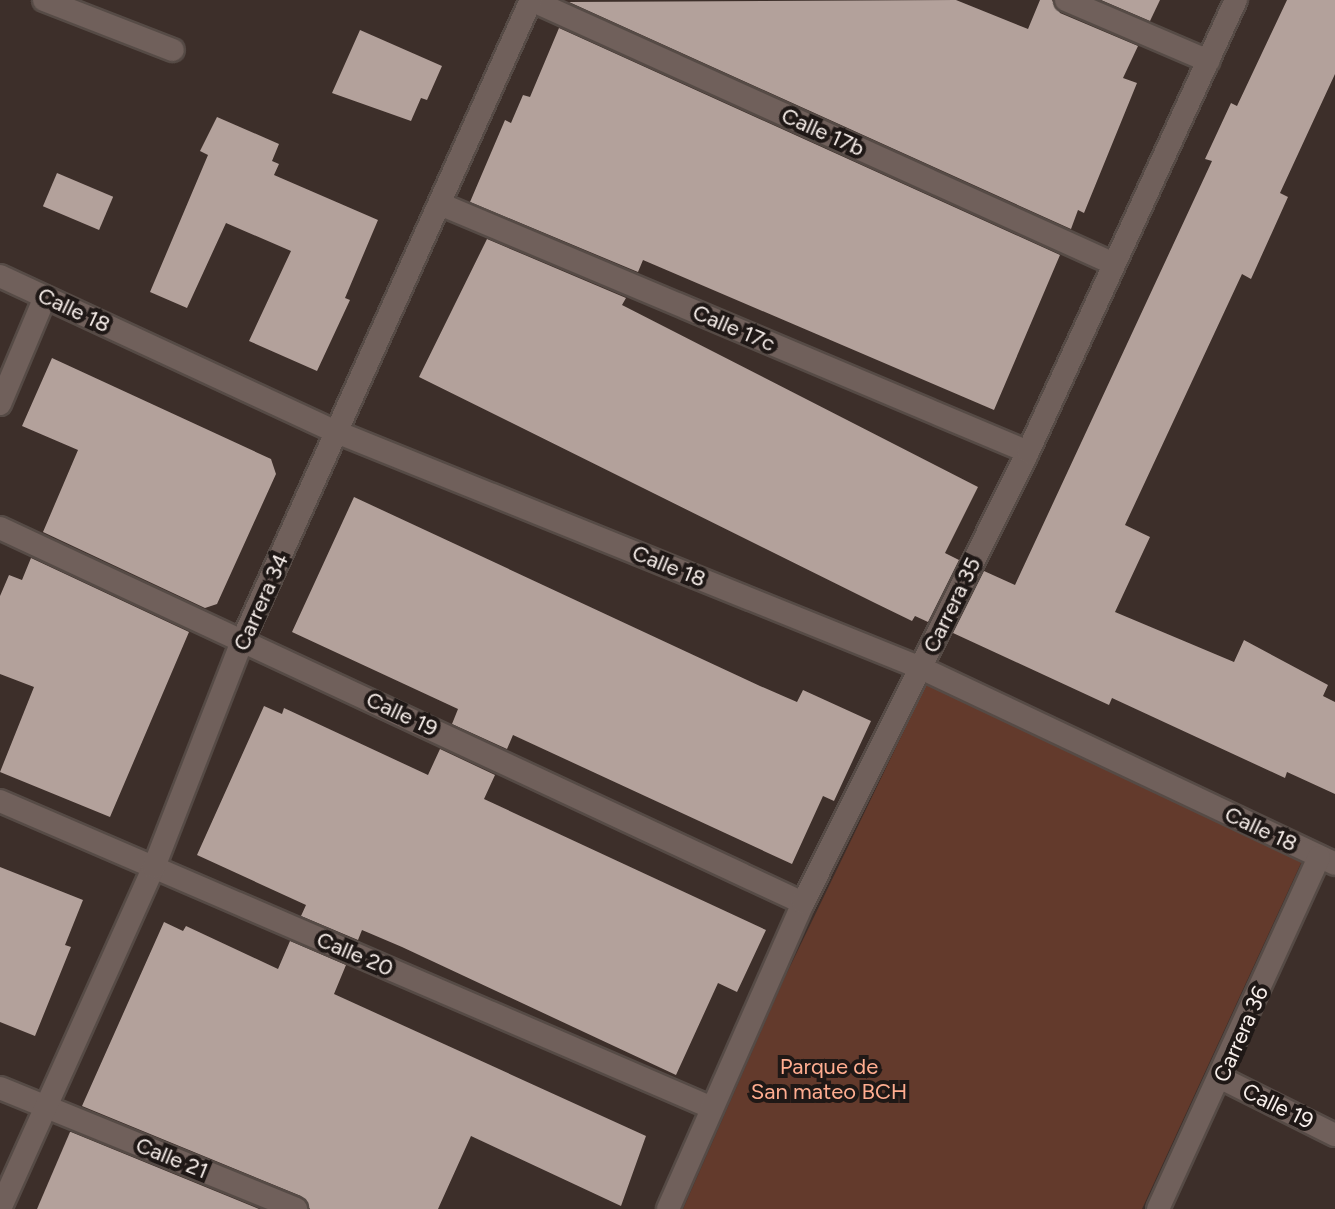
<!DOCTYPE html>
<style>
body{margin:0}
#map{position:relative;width:1335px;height:1209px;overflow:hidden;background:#3d2f2a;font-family:Figtree,sans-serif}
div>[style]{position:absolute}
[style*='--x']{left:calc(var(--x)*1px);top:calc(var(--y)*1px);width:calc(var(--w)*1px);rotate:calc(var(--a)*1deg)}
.green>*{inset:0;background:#633a2c}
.building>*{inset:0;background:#b3a19b;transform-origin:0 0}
.roads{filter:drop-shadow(2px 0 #564b46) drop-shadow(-2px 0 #564b46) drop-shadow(0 2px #564b46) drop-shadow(0 -2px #564b46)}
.minor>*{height:22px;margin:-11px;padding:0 11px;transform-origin:11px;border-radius:11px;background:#70605b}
span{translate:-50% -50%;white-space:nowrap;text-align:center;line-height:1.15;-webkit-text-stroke:8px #1f1816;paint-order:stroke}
.street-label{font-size:22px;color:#f8efeb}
.park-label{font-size:22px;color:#ffad90}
</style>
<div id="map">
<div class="green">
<div style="clip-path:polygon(927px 683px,1302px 861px,1142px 1209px,683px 1209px,784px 979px)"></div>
</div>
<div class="building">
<div style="clip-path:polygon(956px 0,1028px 29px,1040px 0,1052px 0,1060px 13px,1138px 46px,1123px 78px,1137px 83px,1084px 213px,1078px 210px,1071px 229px,569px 2px)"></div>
<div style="clip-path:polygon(1101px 0,1160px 0,1150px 21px)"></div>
<div style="clip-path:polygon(1287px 0,1335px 0,1335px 74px,1280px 193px,1288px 197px,1251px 279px,1242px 274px,1125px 525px,1150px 537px,1115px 612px,1234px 662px,1244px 640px,1328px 685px,1323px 696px,1335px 702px,1335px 794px,1287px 772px,1285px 778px,1112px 698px,1109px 705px,953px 633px,984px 571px,1015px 585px,1212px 161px,1205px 159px,1231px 103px,1237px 106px)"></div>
<div style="clip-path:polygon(559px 28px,1060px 255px,994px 410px,643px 260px,638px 272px,470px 202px,505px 120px,511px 123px,523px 95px,530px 97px)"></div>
<div style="clip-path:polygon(360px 30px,442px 66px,427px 100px,421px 98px,411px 121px,332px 93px)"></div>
<div style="clip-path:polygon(217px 117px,279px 144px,272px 161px,279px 164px,274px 175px,378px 220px,345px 298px,350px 300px,317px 371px,249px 341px,291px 251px,226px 223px,187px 308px,150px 292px,208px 155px,200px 151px)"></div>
<div style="left:57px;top:173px;width:61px;height:36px;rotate:23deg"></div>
<div style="clip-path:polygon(487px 239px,626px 298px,622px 305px,978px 487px,945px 553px,959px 560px,928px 622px,915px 616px,912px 621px,875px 603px,419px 377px)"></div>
<div style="clip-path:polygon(52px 358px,271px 459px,276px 474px,217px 604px,205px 608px,43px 532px,78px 450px,22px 426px)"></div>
<div style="clip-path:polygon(354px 497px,760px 686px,797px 702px,803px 690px,871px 721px,834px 801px,823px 796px,792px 864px,513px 735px,507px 749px,452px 724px,458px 709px,292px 632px)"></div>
<div style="clip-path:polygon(31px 558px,189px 632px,110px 817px,0 772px,34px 687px,0 674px,0 596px,9px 575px,22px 580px)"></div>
<div style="clip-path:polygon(264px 706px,282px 714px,284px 708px,428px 775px,440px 749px,495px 775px,484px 799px,766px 930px,737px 992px,718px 983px,676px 1075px,402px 947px,362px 930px,358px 940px,301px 916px,306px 905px,197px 855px)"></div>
<div style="clip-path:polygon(0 867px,83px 900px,65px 945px,71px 947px,35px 1036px,0 1022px)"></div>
<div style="clip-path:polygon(164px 922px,183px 931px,186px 926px,278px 969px,290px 941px,346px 965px,334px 994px,646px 1136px,621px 1206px,471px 1136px,438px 1209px,310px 1209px,301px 1196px,82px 1106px)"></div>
<div style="clip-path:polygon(70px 1132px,71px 1132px,259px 1209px,37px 1209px)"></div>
</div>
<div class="roads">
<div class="minor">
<div style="--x:44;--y:0;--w:138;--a:21.2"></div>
<div style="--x:531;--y:0;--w:640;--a:24.36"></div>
<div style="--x:1066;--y:0;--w:155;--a:23.2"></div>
<div style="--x:440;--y:204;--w:638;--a:22.87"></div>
<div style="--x:0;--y:276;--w:374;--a:24.9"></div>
<div style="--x:339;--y:433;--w:628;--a:21.99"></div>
<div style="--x:921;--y:668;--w:458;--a:25.3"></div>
<div style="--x:0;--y:404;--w:116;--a:-67.2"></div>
<div style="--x:0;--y:528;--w:886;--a:25.03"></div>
<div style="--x:0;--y:801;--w:773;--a:23.32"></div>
<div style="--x:1221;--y:1078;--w:127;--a:26.6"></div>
<div style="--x:0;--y:1088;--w:320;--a:22.2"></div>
<div style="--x:0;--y:1209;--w:375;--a:-65.8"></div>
<div style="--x:154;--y:867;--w:245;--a:-68.7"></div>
<div style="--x:243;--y:639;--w:701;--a:-65.74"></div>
<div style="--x:668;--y:1209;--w:334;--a:-66.2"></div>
<div style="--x:803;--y:903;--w:504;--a:-63.49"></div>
<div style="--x:1028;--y:452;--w:498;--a:-65.3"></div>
<div style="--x:1158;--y:1209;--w:387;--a:-65.4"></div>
</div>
</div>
<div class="street-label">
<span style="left:823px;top:132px;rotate:24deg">Calle 17b</span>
<span style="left:74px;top:310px;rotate:25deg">Calle 18</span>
<span style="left:734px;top:328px;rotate:23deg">Calle 17c</span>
<span style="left:669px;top:566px;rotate:22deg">Calle 18</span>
<span style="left:261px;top:602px;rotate:-66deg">Carrera 34</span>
<span style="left:952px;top:605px;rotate:-64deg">Carrera 35</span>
<span style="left:402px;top:714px;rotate:25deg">Calle 19</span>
<span style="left:1261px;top:829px;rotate:25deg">Calle 18</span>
<span style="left:355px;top:954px;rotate:23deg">Calle 20</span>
<span style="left:1241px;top:1034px;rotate:-66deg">Carrera 36</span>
<span style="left:1278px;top:1106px;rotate:26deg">Calle 19</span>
<span style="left:172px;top:1158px;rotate:22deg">Calle 21</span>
</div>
<div class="park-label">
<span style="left:829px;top:1079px">Parque de<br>San mateo BCH</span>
</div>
</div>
